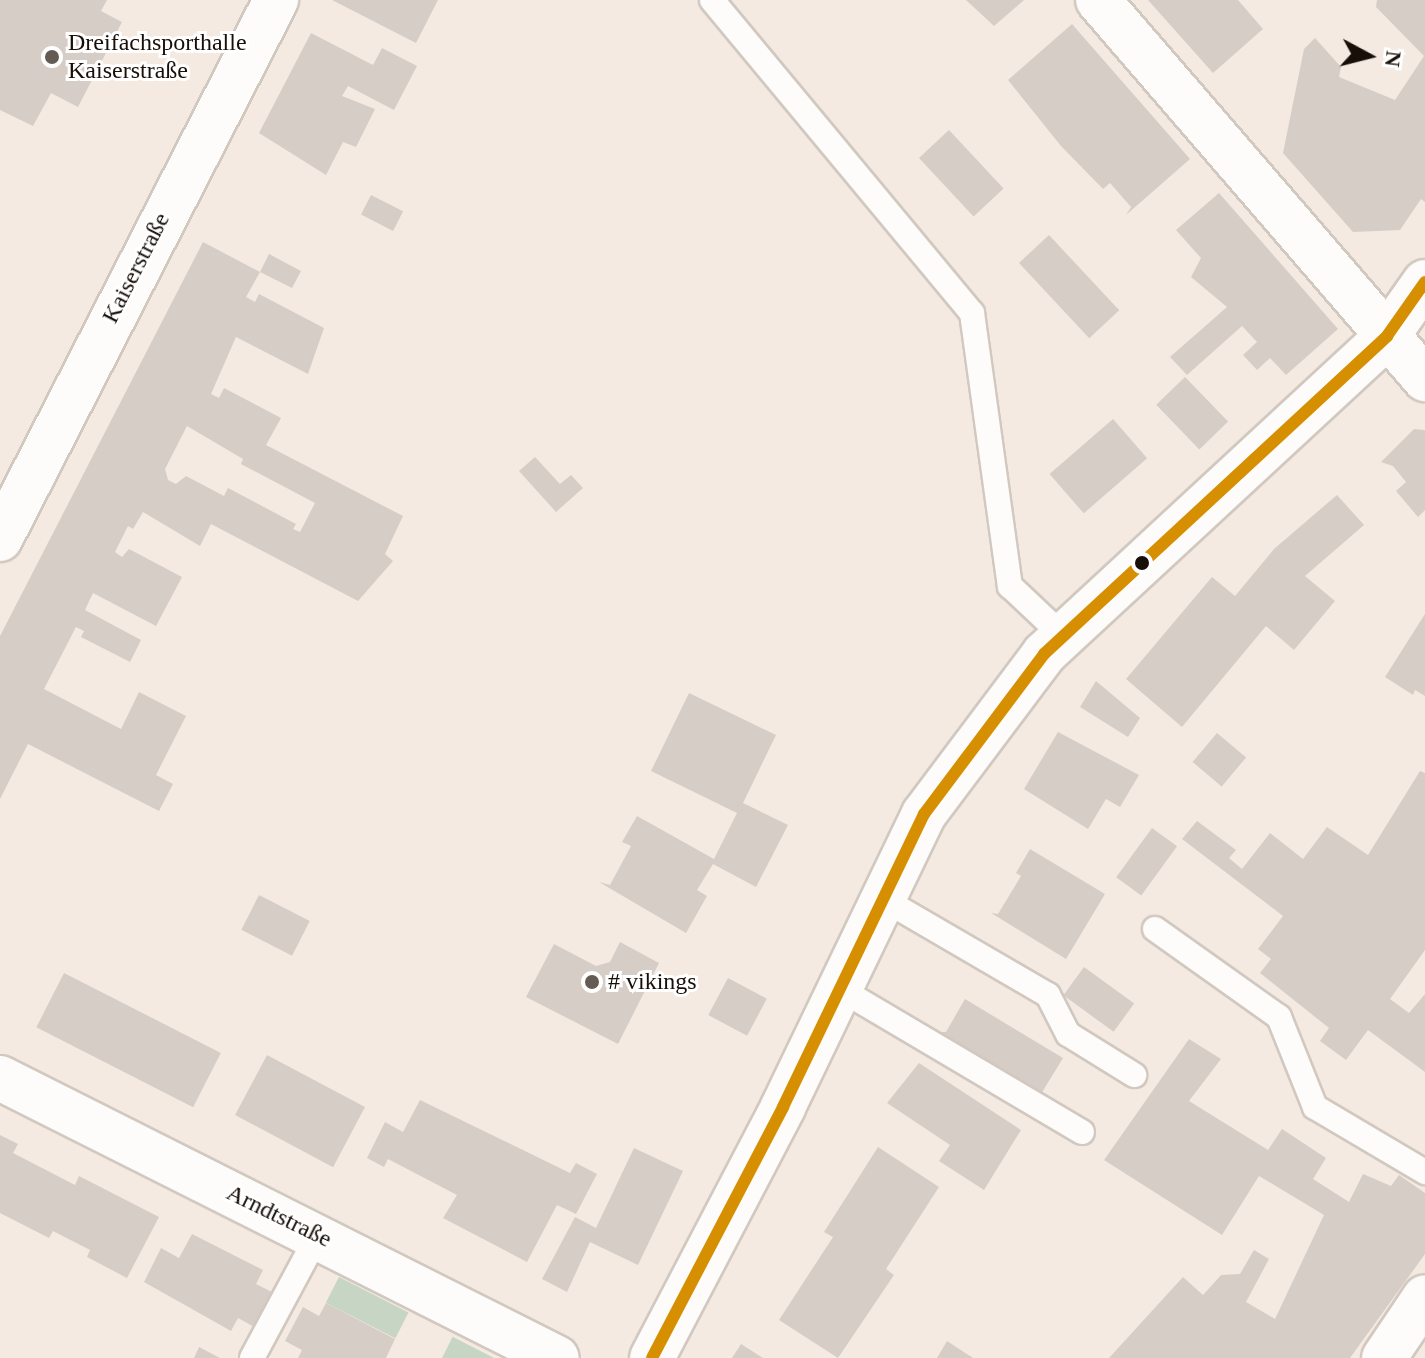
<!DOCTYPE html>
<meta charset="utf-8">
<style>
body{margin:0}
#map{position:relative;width:1425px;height:1358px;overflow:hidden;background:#f4eae1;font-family:"Times New Roman",serif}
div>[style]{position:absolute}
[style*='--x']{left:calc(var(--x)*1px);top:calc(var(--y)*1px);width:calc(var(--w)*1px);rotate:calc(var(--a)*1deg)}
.green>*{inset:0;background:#c6d5c4;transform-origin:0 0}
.building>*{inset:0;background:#d7cdc7;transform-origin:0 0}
.roads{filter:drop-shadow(2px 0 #d1c8c0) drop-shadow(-2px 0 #d1c8c0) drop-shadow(0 2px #d1c8c0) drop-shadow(0 -2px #d1c8c0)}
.lane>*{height:24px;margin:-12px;padding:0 12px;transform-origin:12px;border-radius:12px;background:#fdfcfa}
.street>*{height:44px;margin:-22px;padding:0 22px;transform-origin:22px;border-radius:22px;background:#fdfcfa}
.bus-1>*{height:12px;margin:-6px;padding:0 6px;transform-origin:6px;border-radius:6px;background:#d58f01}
.dots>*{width:22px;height:22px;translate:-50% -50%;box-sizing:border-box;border:4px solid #fff;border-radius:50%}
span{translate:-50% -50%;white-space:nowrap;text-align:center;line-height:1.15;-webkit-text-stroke:6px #fff;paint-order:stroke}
.poi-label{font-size:24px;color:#170f08}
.left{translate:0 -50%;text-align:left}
.street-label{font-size:24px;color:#170f08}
.north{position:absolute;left:1329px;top:16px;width:80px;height:80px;-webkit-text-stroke:6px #fff;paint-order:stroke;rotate:97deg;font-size:22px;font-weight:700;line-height:32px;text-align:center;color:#170f08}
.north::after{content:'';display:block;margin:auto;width:28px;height:36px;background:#170f08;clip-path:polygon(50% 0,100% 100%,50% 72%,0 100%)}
</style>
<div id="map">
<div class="green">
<div style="left:339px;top:1277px;width:78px;height:29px;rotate:27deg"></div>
<div style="clip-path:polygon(453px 1336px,453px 1337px,494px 1358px,442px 1358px)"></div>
</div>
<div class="building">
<div style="clip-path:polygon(0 0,107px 0,101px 11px,122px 22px,78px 107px,51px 93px,33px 126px,0 110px)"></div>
<div style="clip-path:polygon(332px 0,438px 0,416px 43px)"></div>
<div style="clip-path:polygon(966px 0,1024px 0,994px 26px)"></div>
<div style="clip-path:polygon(1148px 0,1238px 0,1263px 29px,1213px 73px)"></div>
<div style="clip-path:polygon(1377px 0,1425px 0,1425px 202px,1421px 199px,1400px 230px,1353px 232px,1283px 153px,1304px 49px,1315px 38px,1341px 67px,1339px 77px,1395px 100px,1424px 56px,1376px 7px)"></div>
<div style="clip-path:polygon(1072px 24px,1190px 159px,1126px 215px,1131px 207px,1110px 183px,1103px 189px,1061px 146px,1008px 80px)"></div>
<div style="clip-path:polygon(311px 33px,373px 65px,382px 48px,417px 66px,394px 110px,348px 86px,342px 96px,375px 109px,356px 147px,343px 142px,326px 175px,259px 133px)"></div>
<div style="left:949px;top:130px;width:80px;height:41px;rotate:47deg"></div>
<div style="clip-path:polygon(1219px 193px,1338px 329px,1286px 375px,1270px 358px,1257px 370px,1243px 355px,1257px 342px,1242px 326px,1187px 375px,1170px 357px,1227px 307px,1191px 277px,1201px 258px,1176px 230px)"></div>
<div style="left:371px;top:195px;width:36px;height:22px;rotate:27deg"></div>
<div style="left:1049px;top:235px;width:103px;height:41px;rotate:47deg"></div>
<div style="clip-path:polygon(evenodd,203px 242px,260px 272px,269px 254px,301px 271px,292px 288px,260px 272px,246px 297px,255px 302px,259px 294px,324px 328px,308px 374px,236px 337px,211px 394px,219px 398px,224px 388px,281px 418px,266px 445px,403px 516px,385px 554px,393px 561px,358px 601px,211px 524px,200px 546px,143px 512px,133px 529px,128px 526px,115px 552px,122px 557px,129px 549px,182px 577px,156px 626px,93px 593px,85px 610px,141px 640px,130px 662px,81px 637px,84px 631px,76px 627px,44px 689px,121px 729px,139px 692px,186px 716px,156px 775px,173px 784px,159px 811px,28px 744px,0 799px,0 636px,203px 242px,187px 426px,243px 459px,241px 464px,315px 503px,300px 532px,293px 529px,296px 524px,228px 488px,224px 496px,186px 476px,176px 484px,168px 480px,165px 469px,187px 426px)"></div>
<div style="left:1185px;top:377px;width:62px;height:40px;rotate:46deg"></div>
<div style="left:1113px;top:419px;width:52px;height:84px;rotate:49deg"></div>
<div style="clip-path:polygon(1414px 429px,1425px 430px,1425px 510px,1418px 517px,1396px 491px,1406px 482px,1393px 466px,1381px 462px)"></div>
<div style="clip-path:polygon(535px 457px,560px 484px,571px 475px,583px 488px,556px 512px,519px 471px)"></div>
<div style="clip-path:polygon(1337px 495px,1364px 525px,1305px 576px,1335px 601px,1294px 650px,1266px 626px,1182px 727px,1126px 679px,1212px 577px,1235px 596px,1274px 549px)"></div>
<div style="clip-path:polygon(1425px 614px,1425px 696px,1415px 690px,1413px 695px,1385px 677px)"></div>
<div style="clip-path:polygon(1096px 681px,1140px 718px,1128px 737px,1080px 707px)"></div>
<div style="clip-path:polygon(689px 693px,776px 735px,743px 803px,788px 825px,756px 887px,713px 864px,697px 890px,707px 896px,686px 933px,599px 882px,610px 885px,631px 846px,622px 842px,637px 816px,714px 859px,737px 813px,651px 771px)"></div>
<div style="clip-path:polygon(1058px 732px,1139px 775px,1120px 807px,1106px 799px,1088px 829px,1024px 789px)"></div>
<div style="left:1217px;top:733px;width:38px;height:38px;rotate:40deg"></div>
<div style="clip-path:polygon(1420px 771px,1425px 773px,1425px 950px,1390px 999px,1409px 1013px,1425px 994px,1425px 1072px,1368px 1030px,1346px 1060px,1320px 1041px,1329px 1028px,1260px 973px,1271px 959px,1258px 949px,1283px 916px,1182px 839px,1197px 821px,1236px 850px,1229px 858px,1242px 869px,1270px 833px,1303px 859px,1327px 827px,1368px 855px)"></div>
<div style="left:1152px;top:828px;width:31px;height:61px;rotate:36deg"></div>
<div style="clip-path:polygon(1030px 849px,1105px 894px,1066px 959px,991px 913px,998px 914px,1021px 876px,1016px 873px)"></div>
<div style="left:259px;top:895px;width:57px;height:39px;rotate:27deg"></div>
<div style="clip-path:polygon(620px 942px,659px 963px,618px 1044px,526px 997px,554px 944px,596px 966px,610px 962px)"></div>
<div style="left:1084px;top:967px;width:62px;height:35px;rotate:36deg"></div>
<div style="left:64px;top:973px;width:176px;height:61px;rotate:27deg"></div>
<div style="left:728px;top:978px;width:44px;height:42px;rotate:28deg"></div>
<div style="clip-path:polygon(965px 999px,1063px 1058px,1041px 1094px,940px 1032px,946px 1032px)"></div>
<div style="clip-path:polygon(1189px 1039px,1221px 1059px,1189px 1101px,1268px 1150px,1282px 1129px,1326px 1158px,1313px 1179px,1349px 1202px,1363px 1174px,1391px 1186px,1399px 1175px,1425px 1193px,1425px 1254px,1350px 1358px,1109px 1358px,1183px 1277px,1203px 1295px,1221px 1275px,1240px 1274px,1254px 1250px,1269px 1259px,1246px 1302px,1275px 1319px,1324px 1215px,1259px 1176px,1222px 1235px,1104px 1160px)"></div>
<div style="left:267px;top:1055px;width:111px;height:68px;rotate:28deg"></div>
<div style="clip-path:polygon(919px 1063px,1021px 1130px,984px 1190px,939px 1161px,950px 1145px,887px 1103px)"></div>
<div style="clip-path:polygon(420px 1100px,570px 1173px,576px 1163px,597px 1174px,576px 1214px,557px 1205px,527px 1262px,443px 1218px,457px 1195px,388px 1159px,384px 1167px,367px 1158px,385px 1122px,403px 1132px)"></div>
<div style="clip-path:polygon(0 1135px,18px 1144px,13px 1153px,75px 1185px,79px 1176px,159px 1217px,127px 1278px,87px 1257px,90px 1250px,53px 1231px,49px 1238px,0 1213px)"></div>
<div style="clip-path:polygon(878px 1147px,939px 1187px,886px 1269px,894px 1275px,838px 1358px,779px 1320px,833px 1237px,824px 1232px)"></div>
<div style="clip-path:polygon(634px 1148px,683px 1171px,638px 1265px,590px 1242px,567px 1292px,542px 1279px,575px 1217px,596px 1228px)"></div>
<div style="clip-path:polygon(192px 1234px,263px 1270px,256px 1284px,274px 1293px,256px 1328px,238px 1318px,231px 1331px,144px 1282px,161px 1248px,179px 1258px)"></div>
<div style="clip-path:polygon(326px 1303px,395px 1339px,386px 1358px,298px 1358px,302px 1350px,285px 1341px,303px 1307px,319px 1316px)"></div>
<div style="clip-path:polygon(947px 1341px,973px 1358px,937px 1358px)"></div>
<div style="clip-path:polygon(741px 1344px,763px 1358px,732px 1358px)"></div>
<div style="clip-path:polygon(199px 1347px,220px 1358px,194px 1358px)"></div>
</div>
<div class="roads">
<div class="lane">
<div style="--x:712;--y:0;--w:407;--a:50.3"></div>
<div style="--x:972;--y:313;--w:276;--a:82.1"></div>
<div style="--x:1010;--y:586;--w:73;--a:43.3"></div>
<div style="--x:883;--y:899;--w:191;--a:30.2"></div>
<div style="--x:1048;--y:995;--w:44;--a:62.9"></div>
<div style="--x:1068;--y:1034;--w:78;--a:31.8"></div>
<div style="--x:1155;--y:929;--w:152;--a:35.4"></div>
<div style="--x:1279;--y:1017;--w:97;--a:68.2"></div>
<div style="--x:1315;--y:1107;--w:128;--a:30.6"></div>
<div style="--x:840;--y:989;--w:281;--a:30.6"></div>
<div style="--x:252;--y:1358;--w:140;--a:-61.8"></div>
</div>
<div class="street">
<div style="--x:1098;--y:0;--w:501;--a:49.21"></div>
<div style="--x:0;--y:539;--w:606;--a:-62.88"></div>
<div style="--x:0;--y:1078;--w:623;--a:26.69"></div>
<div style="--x:652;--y:1358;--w:283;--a:-62.4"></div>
<div style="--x:783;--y:1107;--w:325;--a:-64.3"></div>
<div style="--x:924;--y:814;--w:200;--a:-53.1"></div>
<div style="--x:1044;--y:654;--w:468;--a:-42.8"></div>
<div style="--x:1387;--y:336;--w:66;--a:-54.9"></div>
<div style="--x:1384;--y:1358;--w:73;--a:-56.1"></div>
</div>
</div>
<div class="bus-1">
<div style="--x:652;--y:1358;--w:283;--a:-62.4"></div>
<div style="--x:783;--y:1107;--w:325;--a:-64.3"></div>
<div style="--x:924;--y:814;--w:200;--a:-53.1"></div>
<div style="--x:1044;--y:654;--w:468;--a:-42.8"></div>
<div style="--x:1387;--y:336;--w:66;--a:-54.9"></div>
</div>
<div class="dots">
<div style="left:52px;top:57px;background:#645c54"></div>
<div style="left:1142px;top:563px;background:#170f08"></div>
<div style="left:592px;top:982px;background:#645c54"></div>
</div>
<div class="poi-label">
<span class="left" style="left:68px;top:57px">Dreifachsporthalle<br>Kaiserstraße</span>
<span class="left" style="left:608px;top:982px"># vikings</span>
</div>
<div class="street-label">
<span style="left:136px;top:268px;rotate:-63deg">Kaiserstraße</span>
<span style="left:279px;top:1216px;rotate:26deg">Arndtstraße</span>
</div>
<div class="north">N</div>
</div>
